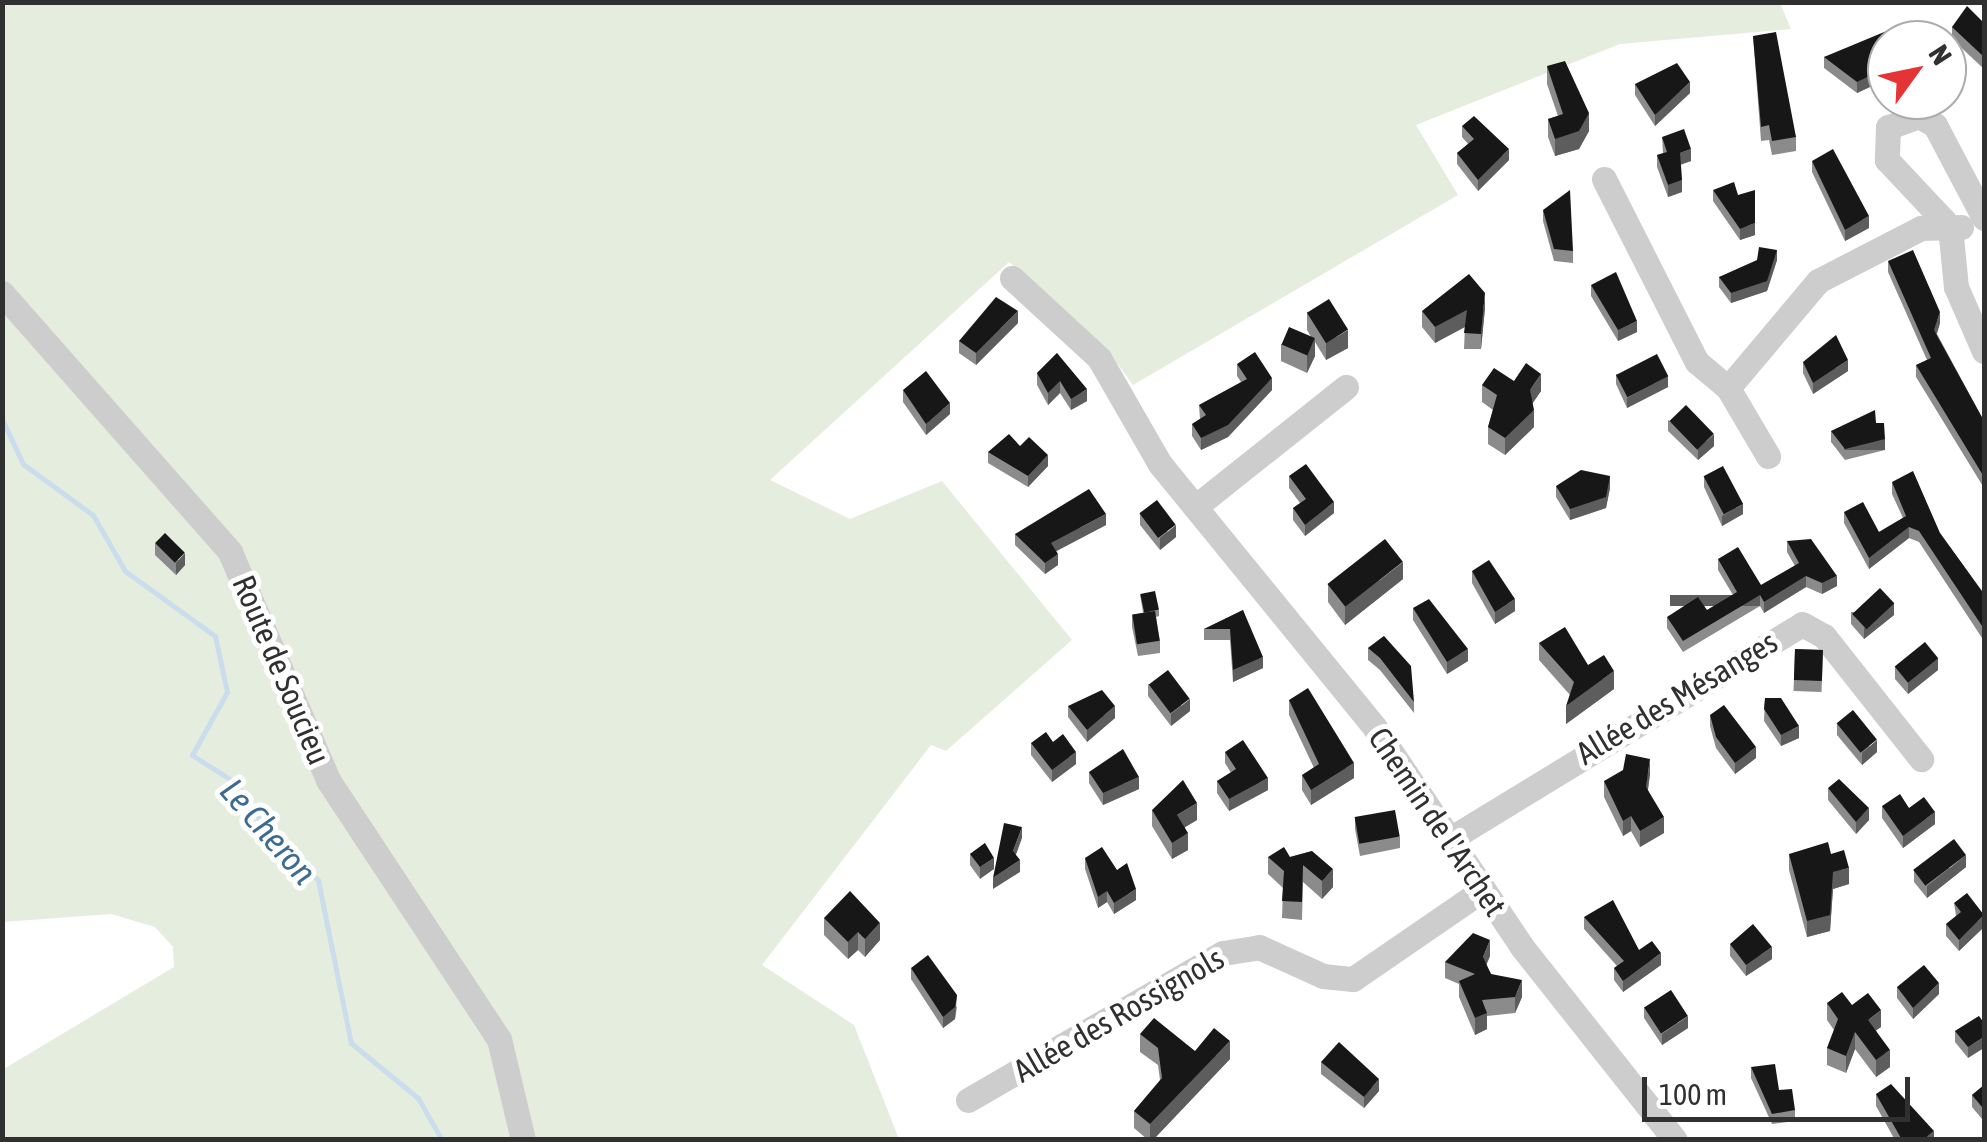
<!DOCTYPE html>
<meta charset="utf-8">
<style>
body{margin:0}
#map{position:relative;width:1987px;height:1142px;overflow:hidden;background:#fff;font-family:"Asap Condensed",sans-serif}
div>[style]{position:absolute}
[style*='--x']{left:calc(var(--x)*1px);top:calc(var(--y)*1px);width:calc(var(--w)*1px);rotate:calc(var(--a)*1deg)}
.green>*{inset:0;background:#e5edde}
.stream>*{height:5px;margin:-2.5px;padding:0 2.5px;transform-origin:2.5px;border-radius:2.5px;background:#caddec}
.minor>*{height:25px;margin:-12.5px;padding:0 12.5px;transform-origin:12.5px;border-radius:12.5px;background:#cdcdcd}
.wall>*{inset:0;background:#8b8b8b;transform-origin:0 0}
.shaded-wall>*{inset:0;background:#5d5d5d;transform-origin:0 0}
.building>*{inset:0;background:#171717;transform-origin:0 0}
span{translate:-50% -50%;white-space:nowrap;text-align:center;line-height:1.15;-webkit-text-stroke:10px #fff;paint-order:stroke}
.street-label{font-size:32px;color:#303030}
.water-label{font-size:35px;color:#3d6c93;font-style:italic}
.frame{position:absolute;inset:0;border:5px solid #303030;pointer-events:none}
.north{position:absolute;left:1867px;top:20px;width:100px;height:100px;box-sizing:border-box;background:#fff;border:2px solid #acacac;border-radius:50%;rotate:57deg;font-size:28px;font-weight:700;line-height:40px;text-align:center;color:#303030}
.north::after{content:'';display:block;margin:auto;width:35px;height:45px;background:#e53435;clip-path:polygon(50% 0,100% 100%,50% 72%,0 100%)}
.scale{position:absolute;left:1642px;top:1077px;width:268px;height:45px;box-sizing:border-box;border:5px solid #303030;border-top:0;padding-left:12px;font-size:30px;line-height:35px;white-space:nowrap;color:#303030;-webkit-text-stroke:8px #fff;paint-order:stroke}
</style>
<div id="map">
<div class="green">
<div style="clip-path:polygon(3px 3px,1780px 3px,1791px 29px,1620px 44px,1416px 125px,1458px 195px,1133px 385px,1105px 347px,1009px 262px,770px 480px,850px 519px,942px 481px,1072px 640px,946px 751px,931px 745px,762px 965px,854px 1025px,899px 1139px,3px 1139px,2px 1070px,174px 967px,173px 947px,155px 927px,111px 914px,3px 922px)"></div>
</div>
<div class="stream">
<div style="--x:2;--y:419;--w:50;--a:65"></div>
<div style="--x:23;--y:464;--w:87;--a:36.1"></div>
<div style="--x:93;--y:515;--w:64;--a:60.3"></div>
<div style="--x:125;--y:571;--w:111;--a:35.8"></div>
<div style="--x:215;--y:636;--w:57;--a:77.9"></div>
<div style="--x:227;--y:692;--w:72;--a:119.1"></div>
<div style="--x:192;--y:755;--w:52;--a:32.5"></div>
<div style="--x:236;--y:783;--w:67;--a:57.3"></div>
<div style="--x:272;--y:839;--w:62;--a:41.7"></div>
<div style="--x:318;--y:880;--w:166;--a:78.6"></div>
<div style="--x:351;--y:1043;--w:87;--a:39.4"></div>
<div style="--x:418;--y:1098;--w:48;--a:60.3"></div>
</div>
<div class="minor">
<div style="--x:1604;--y:179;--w:205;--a:63.1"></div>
<div style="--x:1697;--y:362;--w:40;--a:40"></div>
<div style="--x:1728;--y:388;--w:79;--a:59.5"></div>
<div style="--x:1984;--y:218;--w:105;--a:-117.8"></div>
<div style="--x:1935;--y:125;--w:18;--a:-151"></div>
<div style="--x:1919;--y:116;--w:33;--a:160"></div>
<div style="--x:1888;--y:127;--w:33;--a:92"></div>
<div style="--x:1887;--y:160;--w:92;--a:46.8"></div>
<div style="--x:1950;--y:227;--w:60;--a:84.3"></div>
<div style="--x:1956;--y:287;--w:70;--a:66.4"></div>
<div style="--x:1012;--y:278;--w:118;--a:42.6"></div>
<div style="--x:1099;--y:358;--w:122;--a:60.1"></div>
<div style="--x:1160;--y:464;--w:340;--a:50.8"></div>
<div style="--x:1375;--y:728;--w:264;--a:56.1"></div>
<div style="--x:1522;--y:947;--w:246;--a:51.6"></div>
<div style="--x:2;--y:293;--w:345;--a:48.6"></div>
<div style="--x:230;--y:552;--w:248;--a:66.7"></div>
<div style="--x:328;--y:780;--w:310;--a:56.6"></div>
<div style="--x:499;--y:1039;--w:104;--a:76.6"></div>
<div style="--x:1728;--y:388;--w:140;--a:-49.9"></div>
<div style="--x:1818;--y:281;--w:116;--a:-27.2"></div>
<div style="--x:1921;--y:228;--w:40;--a:-1.4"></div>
<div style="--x:1195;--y:507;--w:193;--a:-38.5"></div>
<div style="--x:1450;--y:839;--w:412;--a:-31.4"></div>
<div style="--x:1802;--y:624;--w:25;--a:29"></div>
<div style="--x:1824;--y:636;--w:157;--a:51.7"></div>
<div style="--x:968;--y:1100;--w:294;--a:-30"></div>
<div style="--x:1223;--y:953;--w:36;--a:-9"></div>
<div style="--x:1259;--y:947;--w:70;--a:24.4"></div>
<div style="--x:1323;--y:976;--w:30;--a:6"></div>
<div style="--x:1353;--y:979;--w:155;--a:-34.5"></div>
</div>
<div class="wall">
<div style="clip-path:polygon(1984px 23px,1984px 69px,1952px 39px,1952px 27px)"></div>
<div style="clip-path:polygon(1753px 36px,1796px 137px,1796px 151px,1772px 155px,1769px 140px,1761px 141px)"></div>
<div style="clip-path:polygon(1887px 40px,1887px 79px,1857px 93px,1824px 68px,1824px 57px)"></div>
<div style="clip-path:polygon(1547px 66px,1589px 131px,1579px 149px,1555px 156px,1548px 137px,1548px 119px,1558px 116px,1547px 84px)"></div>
<div style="clip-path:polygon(1635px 84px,1690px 93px,1655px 126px,1635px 95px)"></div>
<div style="clip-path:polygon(1462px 126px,1509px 160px,1478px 191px,1457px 164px,1457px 153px,1468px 144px,1462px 137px)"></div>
<div style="clip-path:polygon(1662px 137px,1691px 161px,1681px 164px,1682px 192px,1668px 197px,1657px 167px,1657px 155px,1663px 153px)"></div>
<div style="clip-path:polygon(1812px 161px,1869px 228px,1845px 241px,1812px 172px)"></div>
<div style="clip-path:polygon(1713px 190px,1755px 235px,1740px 240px,1713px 201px)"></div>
<div style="clip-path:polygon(1543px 210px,1573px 251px,1573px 263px,1554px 261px,1543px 221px)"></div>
<div style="clip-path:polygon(1777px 260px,1767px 291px,1731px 303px,1719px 287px,1719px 277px)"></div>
<div style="clip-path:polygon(1888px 261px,1940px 323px,1937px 334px,1984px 421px,1984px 488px,1916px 377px,1916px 365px,1927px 360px,1888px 272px)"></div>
<div style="clip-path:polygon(1591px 285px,1637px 332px,1618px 341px,1591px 296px)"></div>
<div style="clip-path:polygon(1485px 308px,1481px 349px,1464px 349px,1465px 326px,1435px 343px,1422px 327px,1422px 311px)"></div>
<div style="clip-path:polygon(1307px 312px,1348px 348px,1326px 360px,1315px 342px,1315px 356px,1307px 373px,1281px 361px,1281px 344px,1311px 337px,1307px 330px)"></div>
<div style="clip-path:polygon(1018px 323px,976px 365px,959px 353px,959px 341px)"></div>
<div style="clip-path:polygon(1057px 353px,1087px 401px,1071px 410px,1060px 393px,1048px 405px,1037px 385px,1037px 373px)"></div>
<div style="clip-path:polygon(1803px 362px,1848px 371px,1813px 394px,1803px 373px)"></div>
<div style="clip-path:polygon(1237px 364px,1272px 390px,1228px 437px,1201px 450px,1192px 436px,1192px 424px,1200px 419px,1199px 405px,1241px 382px,1237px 376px)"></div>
<div style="clip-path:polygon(1616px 374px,1668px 387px,1627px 408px,1616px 384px)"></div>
<div style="clip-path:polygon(1514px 381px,1541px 391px,1532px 404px,1534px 427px,1505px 455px,1488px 444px,1488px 427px,1493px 410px,1482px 402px,1482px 385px)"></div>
<div style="clip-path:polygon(903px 390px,950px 414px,926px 435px,903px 402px)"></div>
<div style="clip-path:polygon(1668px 420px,1714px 446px,1698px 460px,1668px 431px)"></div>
<div style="clip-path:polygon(1876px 423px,1885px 450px,1845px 460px,1831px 442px,1831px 431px)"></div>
<div style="clip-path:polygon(1020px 446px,1048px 466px,1028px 487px,988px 463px,988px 452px)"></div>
<div style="clip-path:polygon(1289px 476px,1334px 513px,1305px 536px,1293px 520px,1293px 508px,1300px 503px,1289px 488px)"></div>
<div style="clip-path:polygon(1704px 477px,1743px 514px,1722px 526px,1704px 487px)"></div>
<div style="clip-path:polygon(1892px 482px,1940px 533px,1984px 594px,1984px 641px,1919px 542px,1909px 538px,1869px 569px,1844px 523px,1844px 512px,1879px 532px,1903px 518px,1892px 494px)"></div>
<div style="clip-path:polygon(1556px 486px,1610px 488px,1606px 508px,1570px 520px,1556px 497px)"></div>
<div style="clip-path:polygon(1140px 514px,1176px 537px,1160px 550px,1140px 525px)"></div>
<div style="clip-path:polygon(1106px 525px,1056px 551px,1058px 565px,1045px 574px,1015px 545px,1015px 534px)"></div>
<div style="clip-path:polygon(1787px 541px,1837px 586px,1822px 594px,1806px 587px,1764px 613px,1760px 606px,1683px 652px,1667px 628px,1667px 617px,1707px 610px,1733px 595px,1718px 570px,1718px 559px,1761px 585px,1795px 566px,1787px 552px)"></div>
<div style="clip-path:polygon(155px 543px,185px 565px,176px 575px,155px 555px)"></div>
<div style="clip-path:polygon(1472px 571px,1515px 611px,1495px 624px,1472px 583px)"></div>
<div style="clip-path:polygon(1403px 579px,1345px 625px,1328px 602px,1328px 584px)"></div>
<div style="clip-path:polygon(1140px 594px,1159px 610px,1159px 616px,1156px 617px,1160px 641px,1160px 653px,1138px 656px,1132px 627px,1132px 615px,1143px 613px)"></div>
<div style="clip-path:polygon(1413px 608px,1468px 661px,1447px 674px,1413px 620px)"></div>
<div style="clip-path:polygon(1243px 610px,1263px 668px,1233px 682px,1230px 640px,1204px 640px,1204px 629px)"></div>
<div style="clip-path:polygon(1851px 612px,1894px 615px,1864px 639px,1851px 624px)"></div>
<div style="clip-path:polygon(1384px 636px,1414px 702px,1414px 713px,1380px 670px,1368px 660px,1368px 648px)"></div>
<div style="clip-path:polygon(1539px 643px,1588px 665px,1614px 689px,1566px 724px,1570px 695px,1539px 660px)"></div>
<div style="left:1795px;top:649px;width:28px;height:42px;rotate:2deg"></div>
<div style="clip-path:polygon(1895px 667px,1938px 670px,1908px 694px,1895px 679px)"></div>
<div style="clip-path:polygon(1148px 684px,1190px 711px,1171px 726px,1148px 696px)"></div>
<div style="clip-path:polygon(1765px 698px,1799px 738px,1781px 746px,1764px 721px)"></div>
<div style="clip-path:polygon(1289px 700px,1354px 778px,1311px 805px,1302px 790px,1302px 775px,1314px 768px,1289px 715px)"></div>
<div style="clip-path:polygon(1068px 706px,1115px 718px,1087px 742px,1068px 717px)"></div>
<div style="clip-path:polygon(1710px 715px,1756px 758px,1735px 774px,1716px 748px,1710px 726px)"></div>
<div style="clip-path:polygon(1837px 723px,1877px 752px,1862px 765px,1837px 735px)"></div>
<div style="clip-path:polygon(1053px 742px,1076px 764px,1052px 782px,1031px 755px,1031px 743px)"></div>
<div style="clip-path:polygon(1225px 752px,1268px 790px,1229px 811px,1217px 793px,1217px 781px,1231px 773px,1225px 763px)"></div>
<div style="clip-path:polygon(1089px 772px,1139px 789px,1103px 805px,1089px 783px)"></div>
<div style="clip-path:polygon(1650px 774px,1648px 790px,1664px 833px,1640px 847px,1631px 831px,1623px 836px,1604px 797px,1604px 781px)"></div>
<div style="clip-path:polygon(1828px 788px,1869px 820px,1856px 834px,1828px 800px)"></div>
<div style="clip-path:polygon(1882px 806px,1909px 808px,1935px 824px,1903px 848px,1882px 818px)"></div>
<div style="clip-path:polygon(1152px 810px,1197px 820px,1185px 827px,1188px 850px,1172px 859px,1152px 826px)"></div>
<div style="clip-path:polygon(1355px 818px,1400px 837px,1400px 848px,1360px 856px,1355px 829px)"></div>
<div style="clip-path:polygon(985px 843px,980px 879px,970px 865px,970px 854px)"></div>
<div style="clip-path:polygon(1312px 851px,1333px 887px,1322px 899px,1303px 882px,1302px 920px,1282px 918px,1283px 888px,1268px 874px,1268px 857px,1290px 857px)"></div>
<div style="clip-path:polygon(1789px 854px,1831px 854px,1849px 884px,1833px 889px,1830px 931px,1807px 937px,1789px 870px)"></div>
<div style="clip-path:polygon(1085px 858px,1136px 900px,1114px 914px,1107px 902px,1098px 908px,1085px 869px)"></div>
<div style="clip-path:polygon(1966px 867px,1927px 898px,1914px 882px,1914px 870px)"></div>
<div style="clip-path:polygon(1954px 903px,1984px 927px,1959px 951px,1946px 936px,1946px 924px,1956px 916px)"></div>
<div style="clip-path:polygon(1584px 917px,1639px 950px,1661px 965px,1623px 992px,1614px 980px,1614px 968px,1617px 966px,1584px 929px)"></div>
<div style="clip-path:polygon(824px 918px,880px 940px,865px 957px,858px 950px,848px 959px,824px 935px)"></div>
<div style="clip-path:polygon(1730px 944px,1772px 959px,1746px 976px,1730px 956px)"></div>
<div style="clip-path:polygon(1490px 956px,1486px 965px,1491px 974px,1522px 997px,1515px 1013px,1487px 1016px,1487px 1029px,1475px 1035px,1459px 997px,1459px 984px,1445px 978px,1445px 962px)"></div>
<div style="clip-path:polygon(911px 968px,957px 1007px,955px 1019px,943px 1028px,911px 979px)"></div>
<div style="clip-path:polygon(1897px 987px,1939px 994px,1913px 1019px,1897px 998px)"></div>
<div style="clip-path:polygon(1827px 1003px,1852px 1005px,1881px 1027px,1876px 1030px,1890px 1067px,1876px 1077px,1855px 1049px,1846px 1073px,1827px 1065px,1827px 1048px,1834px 1030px,1827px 1020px)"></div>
<div style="clip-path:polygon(1644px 1007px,1688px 1028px,1662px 1045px,1644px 1018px)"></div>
<div style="clip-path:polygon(1979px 1016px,1968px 1058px,1955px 1042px,1955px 1031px)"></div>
<div style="clip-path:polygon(1140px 1034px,1195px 1051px,1230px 1059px,1153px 1140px,1148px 1140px,1134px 1128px,1134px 1111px,1160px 1080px,1158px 1065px,1140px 1052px)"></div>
<div style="clip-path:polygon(1321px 1062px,1379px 1091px,1364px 1108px,1321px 1074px)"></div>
<div style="clip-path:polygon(1751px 1067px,1779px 1090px,1795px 1110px,1795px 1121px,1772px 1124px,1751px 1078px)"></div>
<div style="clip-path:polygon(1984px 1085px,1984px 1117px,1982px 1119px,1972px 1107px,1972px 1095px)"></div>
<div style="clip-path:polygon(1876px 1094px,1934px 1140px,1895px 1140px,1876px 1106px)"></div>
</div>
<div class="shaded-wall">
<div style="clip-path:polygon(1887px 68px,1887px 79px,1857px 93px,1857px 82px)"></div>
<div style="clip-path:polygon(1690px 82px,1690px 93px,1655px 126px,1655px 115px)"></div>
<div style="clip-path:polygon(1589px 113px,1589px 131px,1579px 149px,1555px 156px,1555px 139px)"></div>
<div style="clip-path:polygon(1509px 149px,1509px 160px,1478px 191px,1478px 180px)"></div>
<div style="clip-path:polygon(1691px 149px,1691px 161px,1680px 165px,1680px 153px)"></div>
<div style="clip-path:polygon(1682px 180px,1682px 192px,1668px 197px,1668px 185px)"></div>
<div style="clip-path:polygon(1869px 216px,1869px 228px,1845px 241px,1845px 230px)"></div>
<div style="clip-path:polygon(1755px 223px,1755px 235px,1740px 240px,1740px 229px)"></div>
<div style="clip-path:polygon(1777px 250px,1777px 260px,1767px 291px,1731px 303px,1731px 293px)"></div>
<div style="clip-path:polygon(1485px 293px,1485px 308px,1481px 349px,1481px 334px)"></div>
<div style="clip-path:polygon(1467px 310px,1467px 326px,1435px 343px,1435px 327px)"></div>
<div style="clip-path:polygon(1018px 311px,1018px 323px,976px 365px,976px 353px)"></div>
<div style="clip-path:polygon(1940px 312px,1940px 323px,1934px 341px,1934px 330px)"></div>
<div style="clip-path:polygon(1637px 321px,1637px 332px,1618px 341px,1618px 330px)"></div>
<div style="clip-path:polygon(1348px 330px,1348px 348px,1326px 360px,1326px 343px)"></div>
<div style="clip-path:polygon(1315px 338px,1315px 356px,1307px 373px,1307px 355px)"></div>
<div style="clip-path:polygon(1848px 360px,1848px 371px,1813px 394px,1813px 383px)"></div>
<div style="clip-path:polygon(1541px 374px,1541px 391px,1530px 407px,1530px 390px)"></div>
<div style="clip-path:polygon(1668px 376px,1668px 387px,1627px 408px,1627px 398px)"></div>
<div style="clip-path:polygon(1272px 378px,1272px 390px,1228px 437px,1201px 450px,1201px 438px)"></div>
<div style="clip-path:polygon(1060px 381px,1060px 393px,1048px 405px,1048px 393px)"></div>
<div style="clip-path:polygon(1087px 389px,1087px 401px,1071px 410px,1071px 399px)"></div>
<div style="clip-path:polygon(950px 403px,950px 414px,926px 435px,926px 424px)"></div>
<div style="clip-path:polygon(1534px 410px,1534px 427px,1505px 455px,1505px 438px)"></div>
<div style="clip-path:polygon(1714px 434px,1714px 446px,1698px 460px,1698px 449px)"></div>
<div style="left:1885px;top:439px;width:11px;height:41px;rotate:90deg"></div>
<div style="clip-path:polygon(1048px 455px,1048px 466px,1028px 487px,1028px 476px)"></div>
<div style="clip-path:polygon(1610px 476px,1610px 488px,1606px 508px,1570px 520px,1570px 509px)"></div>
<div style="clip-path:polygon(1334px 502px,1334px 513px,1305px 536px,1305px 525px)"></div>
<div style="clip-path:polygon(1743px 504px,1743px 514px,1722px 526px,1722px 516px)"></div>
<div style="clip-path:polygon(1106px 514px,1106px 525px,1051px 554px,1051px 543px)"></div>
<div style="clip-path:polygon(1176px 525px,1176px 537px,1160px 550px,1160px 538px)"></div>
<div style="clip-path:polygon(1909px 527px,1909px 538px,1869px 569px,1869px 558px)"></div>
<div style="clip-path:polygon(185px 553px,185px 565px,176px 575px,176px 563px)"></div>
<div style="clip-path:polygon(1058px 554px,1058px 565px,1045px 574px,1045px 563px)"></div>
<div style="clip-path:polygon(1403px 562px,1403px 579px,1345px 625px,1345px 607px)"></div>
<div style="clip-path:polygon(1806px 576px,1806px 587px,1764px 613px,1764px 602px)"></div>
<div style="clip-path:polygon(1837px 576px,1837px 586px,1822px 594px,1822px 583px)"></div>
<div style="left:1760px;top:595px;width:11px;height:90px;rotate:90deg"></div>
<div style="clip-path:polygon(1515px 599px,1515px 611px,1495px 624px,1495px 612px)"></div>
<div style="clip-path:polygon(1894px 603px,1894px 615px,1864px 639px,1864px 628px)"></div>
<div style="clip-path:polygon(1468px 649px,1468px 661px,1447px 674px,1447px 662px)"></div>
<div style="clip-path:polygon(1263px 657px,1263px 668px,1233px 682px,1233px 670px)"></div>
<div style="clip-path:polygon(1938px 658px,1938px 670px,1908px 694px,1908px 682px)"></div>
<div style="clip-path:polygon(1614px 671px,1614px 689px,1566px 724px,1566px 706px)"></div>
<div style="clip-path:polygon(1190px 699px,1190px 711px,1171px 726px,1171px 714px)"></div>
<div style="clip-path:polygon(1115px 706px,1115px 718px,1087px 742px,1087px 730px)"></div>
<div style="clip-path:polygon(1799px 726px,1799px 738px,1781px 746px,1781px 735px)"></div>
<div style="clip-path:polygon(1877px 740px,1877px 752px,1862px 765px,1862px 753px)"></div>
<div style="clip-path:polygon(1756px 747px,1756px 758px,1735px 774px,1735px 763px)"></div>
<div style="clip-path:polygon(1076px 752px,1076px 764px,1052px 782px,1052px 770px)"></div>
<div style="clip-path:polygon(1650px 759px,1650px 774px,1646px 803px,1646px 787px)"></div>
<div style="clip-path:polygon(1354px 763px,1354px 778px,1311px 805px,1311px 790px)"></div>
<div style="clip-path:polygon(1139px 777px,1139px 789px,1103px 805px,1103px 793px)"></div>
<div style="clip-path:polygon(1268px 778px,1268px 790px,1229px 811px,1229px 799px)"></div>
<div style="clip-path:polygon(1197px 803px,1197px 820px,1177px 832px,1177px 815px)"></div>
<div style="clip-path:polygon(1869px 808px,1869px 820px,1856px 834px,1856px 822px)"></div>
<div style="clip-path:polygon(1935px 812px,1935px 824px,1903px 848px,1903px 836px)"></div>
<div style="clip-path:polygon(1631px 816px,1631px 831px,1623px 836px,1623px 821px)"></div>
<div style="clip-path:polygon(1664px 817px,1664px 833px,1640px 847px,1640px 831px)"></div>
<div style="clip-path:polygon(1022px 827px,1022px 838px,1013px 863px,1013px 851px)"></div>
<div style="clip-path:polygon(1188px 833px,1188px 850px,1172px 859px,1172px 843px)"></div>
<div style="clip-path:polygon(1966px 855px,1966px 867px,1927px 898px,1927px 886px)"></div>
<div style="clip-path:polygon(994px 858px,994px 869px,980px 879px,980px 867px)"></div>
<div style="clip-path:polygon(1020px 860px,1020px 872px,993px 889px,993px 878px)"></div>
<div style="clip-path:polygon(1849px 868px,1849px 884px,1833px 889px,1830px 931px,1807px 937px,1807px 921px,1833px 872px)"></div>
<div style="clip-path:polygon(1333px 869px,1333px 887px,1322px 899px,1322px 881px)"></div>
<div style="clip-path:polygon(1136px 889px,1136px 900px,1114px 914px,1114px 903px)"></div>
<div style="clip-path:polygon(1107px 891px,1107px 902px,1098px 908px,1098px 897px)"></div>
<div style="clip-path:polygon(1984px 915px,1984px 927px,1959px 951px,1959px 940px)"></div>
<div style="clip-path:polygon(880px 923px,880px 940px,865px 957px,865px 939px)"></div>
<div style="clip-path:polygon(858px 932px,858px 950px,848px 959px,848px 942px)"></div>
<div style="clip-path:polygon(1490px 940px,1490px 956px,1483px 973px,1483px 957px)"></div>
<div style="clip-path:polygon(1772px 947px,1772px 959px,1746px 976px,1746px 965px)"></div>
<div style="clip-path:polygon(1661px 953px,1661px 965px,1623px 992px,1623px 981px)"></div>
<div style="clip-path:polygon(1522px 980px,1522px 997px,1515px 1013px,1515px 997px)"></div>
<div style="clip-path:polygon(1939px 983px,1939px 994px,1913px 1019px,1913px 1008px)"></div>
<div style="clip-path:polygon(957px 995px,955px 1019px,943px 1028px,943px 1017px)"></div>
<div style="clip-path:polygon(1881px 1010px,1881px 1027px,1868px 1036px,1868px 1020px)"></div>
<div style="clip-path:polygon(1487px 1013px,1487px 1029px,1475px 1035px,1475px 1018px)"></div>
<div style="clip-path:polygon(1688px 1016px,1688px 1028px,1662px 1045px,1662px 1034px)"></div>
<div style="clip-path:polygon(1855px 1032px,1855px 1049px,1846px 1073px,1846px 1056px)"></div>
<div style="clip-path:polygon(1984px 1037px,1984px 1048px,1968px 1058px,1968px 1047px)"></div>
<div style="clip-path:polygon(1230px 1041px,1230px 1059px,1153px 1140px,1150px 1140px,1150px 1124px)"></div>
<div style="clip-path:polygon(1890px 1050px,1890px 1067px,1876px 1077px,1876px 1060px)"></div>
<div style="clip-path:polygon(1379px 1079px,1379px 1091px,1364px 1108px,1364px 1097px)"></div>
<div style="clip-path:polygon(1984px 1105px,1984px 1117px,1982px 1119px,1982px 1107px)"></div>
<div style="clip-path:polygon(1934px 1131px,1934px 1140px,1923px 1140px)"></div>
</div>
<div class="building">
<div style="clip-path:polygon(1967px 6px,1984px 23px,1984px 57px,1952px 27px)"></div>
<div style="clip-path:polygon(1901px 25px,1910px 40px,1887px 40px,1887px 68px,1857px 82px,1824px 57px)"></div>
<div style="clip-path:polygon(1776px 32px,1796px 137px,1772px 141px,1769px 125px,1761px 127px,1753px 36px)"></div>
<div style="clip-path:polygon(1565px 61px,1589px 113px,1579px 131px,1555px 139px,1548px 119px,1563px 114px,1547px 66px)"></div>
<div style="clip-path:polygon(1677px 63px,1690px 82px,1655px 115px,1635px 84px)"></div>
<div style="clip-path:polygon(1474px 116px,1509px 149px,1478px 180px,1457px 153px,1474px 139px,1462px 126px)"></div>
<div style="clip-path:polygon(1684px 129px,1691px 149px,1680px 153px,1682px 180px,1668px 185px,1657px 155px,1667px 152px,1662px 137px)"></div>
<div style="clip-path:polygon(1833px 149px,1869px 216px,1845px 230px,1812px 161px)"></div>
<div style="clip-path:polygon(1734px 182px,1738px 195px,1755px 190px,1755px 223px,1740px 229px,1713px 190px)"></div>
<div style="clip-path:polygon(1570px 190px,1573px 251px,1554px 249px,1543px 210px)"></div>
<div style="clip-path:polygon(1759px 247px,1777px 250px,1767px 281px,1731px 293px,1719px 277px,1757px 260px)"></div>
<div style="clip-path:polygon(1913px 250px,1940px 312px,1934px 330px,1984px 421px,1984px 477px,1916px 365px,1931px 358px,1888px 261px)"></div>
<div style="clip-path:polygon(1616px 272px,1637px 321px,1618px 330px,1591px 285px)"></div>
<div style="clip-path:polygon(1469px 274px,1485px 293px,1481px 334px,1464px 333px,1467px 310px,1435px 327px,1422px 311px)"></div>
<div style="clip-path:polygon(996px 297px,1018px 311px,976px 353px,959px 341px)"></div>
<div style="left:1329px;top:299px;width:36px;height:26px;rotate:58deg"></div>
<div style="left:1289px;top:327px;width:28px;height:19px;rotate:23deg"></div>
<div style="clip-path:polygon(1836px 335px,1848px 360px,1813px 383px,1803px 362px)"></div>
<div style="clip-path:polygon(1255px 352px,1272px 378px,1228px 425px,1201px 438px,1192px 424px,1206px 415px,1199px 405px,1247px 379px,1237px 364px)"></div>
<div style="clip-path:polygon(1057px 353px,1087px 389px,1071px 399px,1060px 381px,1048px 393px,1037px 373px)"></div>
<div style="left:1657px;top:354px;width:25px;height:46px;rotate:63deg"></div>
<div style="clip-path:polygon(1526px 363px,1541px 374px,1530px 390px,1534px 410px,1505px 438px,1488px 427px,1497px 395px,1482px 385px,1494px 368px,1514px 381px)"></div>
<div style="clip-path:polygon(926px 371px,950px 403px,926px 424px,903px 390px)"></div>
<div style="left:1686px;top:405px;width:40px;height:23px;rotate:46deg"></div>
<div style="clip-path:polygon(1875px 410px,1876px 423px,1884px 423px,1885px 439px,1845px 449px,1831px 431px)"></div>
<div style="clip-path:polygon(1009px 434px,1020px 446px,1029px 437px,1048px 455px,1028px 476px,988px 452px)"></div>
<div style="clip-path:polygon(1306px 464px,1334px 502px,1305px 525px,1293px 508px,1306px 499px,1289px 476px)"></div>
<div style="left:1723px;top:466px;width:43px;height:22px;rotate:62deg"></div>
<div style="clip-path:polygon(1581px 470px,1610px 476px,1606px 497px,1570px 509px,1556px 486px)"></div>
<div style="clip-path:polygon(1913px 471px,1940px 533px,1984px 594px,1984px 629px,1919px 531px,1909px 527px,1869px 558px,1844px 512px,1863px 502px,1879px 532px,1906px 516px,1892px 482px)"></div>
<div style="clip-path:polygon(1089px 489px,1106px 514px,1051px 543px,1058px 554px,1045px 563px,1015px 534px)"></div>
<div style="left:1157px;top:500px;width:31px;height:22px;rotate:53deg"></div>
<div style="left:165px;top:533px;width:28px;height:14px;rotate:45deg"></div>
<div style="left:1385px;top:539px;width:29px;height:73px;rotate:52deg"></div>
<div style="clip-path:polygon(1811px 539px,1837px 576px,1822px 583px,1806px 576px,1764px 602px,1760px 595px,1683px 641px,1667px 617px,1698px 597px,1707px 610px,1737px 592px,1718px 559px,1738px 547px,1761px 585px,1799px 563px,1787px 541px)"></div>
<div style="clip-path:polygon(1489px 560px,1515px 599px,1495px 612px,1472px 571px)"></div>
<div style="left:1880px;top:588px;width:21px;height:38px;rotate:47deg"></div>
<div style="left:1155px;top:591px;width:19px;height:15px;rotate:78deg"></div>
<div style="clip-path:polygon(1429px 599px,1468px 649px,1447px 662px,1413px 608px)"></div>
<div style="clip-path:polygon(1243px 610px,1263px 657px,1233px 670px,1230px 629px,1204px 629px)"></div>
<div style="left:1155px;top:611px;width:30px;height:23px;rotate:81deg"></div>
<div style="clip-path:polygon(1565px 627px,1588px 665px,1604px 655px,1614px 671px,1566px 706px,1574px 682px,1539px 643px)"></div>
<div style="clip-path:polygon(1384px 636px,1411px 666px,1414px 702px,1380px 658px,1368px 648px)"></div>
<div style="left:1925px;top:642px;width:21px;height:39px;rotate:51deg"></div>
<div style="left:1795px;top:649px;width:28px;height:31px;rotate:2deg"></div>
<div style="left:1168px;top:670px;width:36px;height:24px;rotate:53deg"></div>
<div style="clip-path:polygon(1308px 688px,1354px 763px,1311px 790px,1302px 775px,1319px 764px,1289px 700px)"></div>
<div style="clip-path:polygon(1102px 690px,1115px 706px,1087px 730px,1068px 706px)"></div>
<div style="clip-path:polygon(1765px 698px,1781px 698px,1799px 726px,1781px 735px,1764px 709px)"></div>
<div style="clip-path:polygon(1724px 705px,1756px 747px,1735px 763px,1716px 737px,1710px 715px)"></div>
<div style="left:1853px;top:710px;width:38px;height:21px;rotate:51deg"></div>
<div style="clip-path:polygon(1046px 732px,1053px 742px,1063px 734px,1076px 752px,1052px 770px,1031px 743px)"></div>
<div style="clip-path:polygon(1243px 740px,1268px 778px,1229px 799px,1217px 781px,1236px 769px,1225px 752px)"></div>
<div style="clip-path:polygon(1123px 749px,1139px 777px,1103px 793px,1089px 772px)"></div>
<div style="clip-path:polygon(1626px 754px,1650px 759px,1646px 787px,1664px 817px,1640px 831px,1631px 816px,1623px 821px,1604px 781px,1623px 770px)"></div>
<div style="clip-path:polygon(1839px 779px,1869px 808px,1856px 822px,1828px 788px)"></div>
<div style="clip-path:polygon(1183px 780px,1197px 803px,1177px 815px,1188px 833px,1172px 843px,1152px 810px)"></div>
<div style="clip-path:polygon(1900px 794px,1909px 808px,1924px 797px,1935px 812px,1903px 836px,1882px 806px)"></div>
<div style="left:1395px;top:810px;width:27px;height:41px;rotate:80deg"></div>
<div style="clip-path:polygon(1004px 823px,1022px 827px,1013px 851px,1020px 860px,993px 878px)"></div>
<div style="left:1954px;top:839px;width:20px;height:51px;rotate:53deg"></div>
<div style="clip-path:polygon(1828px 842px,1831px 854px,1844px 850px,1849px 868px,1833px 872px,1830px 915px,1807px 921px,1789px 854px)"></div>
<div style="clip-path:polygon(985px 843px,994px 858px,980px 867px,970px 854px)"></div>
<div style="clip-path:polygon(1102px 847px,1117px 870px,1127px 863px,1136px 889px,1114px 903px,1107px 891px,1098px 897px,1085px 858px)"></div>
<div style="clip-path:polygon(1284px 847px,1290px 857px,1312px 851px,1333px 869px,1322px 881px,1303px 865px,1302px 902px,1282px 901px,1284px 871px,1268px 857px)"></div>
<div style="clip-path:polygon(850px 891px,880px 923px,865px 939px,858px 932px,848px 942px,824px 918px)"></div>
<div style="clip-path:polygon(1967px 893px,1984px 915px,1959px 940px,1946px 924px,1961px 912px,1954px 903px)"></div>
<div style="clip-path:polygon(1613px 900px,1639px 950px,1652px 941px,1661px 953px,1623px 981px,1614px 968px,1624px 961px,1584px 917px)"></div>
<div style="clip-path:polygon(1753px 924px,1772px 947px,1746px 965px,1730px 944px)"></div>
<div style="clip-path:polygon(1473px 933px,1490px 940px,1483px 957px,1491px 974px,1522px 980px,1515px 997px,1482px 1000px,1487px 1013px,1475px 1018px,1459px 981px,1475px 974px,1445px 962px)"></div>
<div style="clip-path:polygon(928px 955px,957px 995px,955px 1007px,943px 1017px,911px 968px)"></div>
<div style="clip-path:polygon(1924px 965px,1939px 983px,1913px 1008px,1897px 987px)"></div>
<div style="left:1671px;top:990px;width:31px;height:32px;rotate:57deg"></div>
<div style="clip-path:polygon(1842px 992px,1852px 1005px,1868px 993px,1881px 1010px,1868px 1020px,1890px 1050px,1876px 1060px,1855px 1032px,1846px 1056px,1827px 1048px,1838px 1019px,1827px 1003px)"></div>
<div style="clip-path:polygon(1979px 1016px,1984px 1023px,1984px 1037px,1968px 1047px,1955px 1031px)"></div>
<div style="clip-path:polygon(1154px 1018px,1195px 1051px,1214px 1028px,1230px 1041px,1150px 1124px,1134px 1111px,1162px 1078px,1158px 1048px,1140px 1034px)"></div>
<div style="clip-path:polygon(1339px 1042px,1379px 1079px,1364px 1097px,1321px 1062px)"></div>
<div style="clip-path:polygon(1775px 1064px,1779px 1090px,1792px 1089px,1795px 1110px,1772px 1114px,1751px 1067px)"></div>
<div style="clip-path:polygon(1891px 1084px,1934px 1131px,1923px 1140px,1902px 1140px,1876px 1094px)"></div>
<div style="clip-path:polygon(1984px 1085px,1984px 1105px,1982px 1107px,1972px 1095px)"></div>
</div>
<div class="street-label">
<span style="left:281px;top:670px;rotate:67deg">Route de Soucieu</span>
<span style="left:1677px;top:698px;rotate:-31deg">Allée des Mésanges</span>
<span style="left:1437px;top:822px;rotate:56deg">Chemin de l'Archet</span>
<span style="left:1119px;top:1015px;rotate:-30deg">Allée des Rossignols</span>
</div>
<div class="water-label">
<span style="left:269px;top:831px;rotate:49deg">Le Cheron</span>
</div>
<div class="frame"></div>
<div class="north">N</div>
<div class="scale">100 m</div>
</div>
